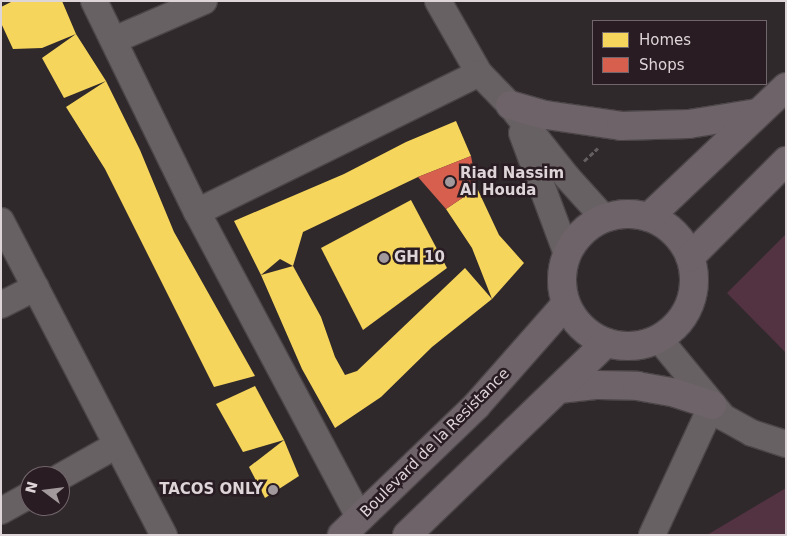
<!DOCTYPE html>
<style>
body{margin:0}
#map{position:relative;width:787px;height:536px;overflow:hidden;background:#30292c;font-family:"DejaVu Sans",sans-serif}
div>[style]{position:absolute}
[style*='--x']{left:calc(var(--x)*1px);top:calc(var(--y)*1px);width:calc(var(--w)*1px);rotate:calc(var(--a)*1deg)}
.green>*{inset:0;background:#533241}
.homes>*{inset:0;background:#f6d55c}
.shops>*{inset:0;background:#d6604d}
.path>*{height:3px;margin-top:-1.5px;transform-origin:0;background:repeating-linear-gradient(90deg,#645f61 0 5px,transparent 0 7.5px)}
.roads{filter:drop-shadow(1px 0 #4b4548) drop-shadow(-1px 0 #4b4548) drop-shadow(0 1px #4b4548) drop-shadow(0 -1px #4b4548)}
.minor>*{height:26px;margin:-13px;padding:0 13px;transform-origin:13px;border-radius:13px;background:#676163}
.major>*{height:28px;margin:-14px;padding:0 14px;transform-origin:14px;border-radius:14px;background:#6d6368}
.major>.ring{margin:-14px;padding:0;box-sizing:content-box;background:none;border:28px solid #6d6368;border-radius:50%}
.dots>*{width:14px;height:14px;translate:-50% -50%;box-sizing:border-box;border:2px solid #291c22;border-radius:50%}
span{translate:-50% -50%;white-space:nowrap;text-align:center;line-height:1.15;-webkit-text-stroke:5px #291c22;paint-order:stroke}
.poi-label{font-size:15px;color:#ded5d8;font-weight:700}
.left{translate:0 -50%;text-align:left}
.right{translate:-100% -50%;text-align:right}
.street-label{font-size:15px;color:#ded5d8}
.frame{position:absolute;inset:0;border:2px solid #ded5d8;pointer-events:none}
.legend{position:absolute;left:592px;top:20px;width:175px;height:65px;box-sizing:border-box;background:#291c22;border:1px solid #71666b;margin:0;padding:6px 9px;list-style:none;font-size:15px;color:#ded5d8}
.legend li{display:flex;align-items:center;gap:10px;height:25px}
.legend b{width:25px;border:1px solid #71666b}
.north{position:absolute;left:20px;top:466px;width:50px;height:50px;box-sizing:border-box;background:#291c22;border:1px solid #71666b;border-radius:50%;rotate:285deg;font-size:14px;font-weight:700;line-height:20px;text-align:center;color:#ded5d8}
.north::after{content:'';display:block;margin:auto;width:18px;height:22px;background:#a1999c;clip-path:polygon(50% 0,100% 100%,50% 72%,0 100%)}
</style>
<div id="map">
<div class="green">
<div style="clip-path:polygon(786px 234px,786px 353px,727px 293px)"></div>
<div style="clip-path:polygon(786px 488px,786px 535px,707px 535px)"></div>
</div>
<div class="homes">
<div style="clip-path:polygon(13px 1px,62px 1px,76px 34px,106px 81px,140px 150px,174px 232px,255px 376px,214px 387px,105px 169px,66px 107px,106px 81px,64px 98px,42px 58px,76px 34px,42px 48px,13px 49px,1px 23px,1px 7px)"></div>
<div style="clip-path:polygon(456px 121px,471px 156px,418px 177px,303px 232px,293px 266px,280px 259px,261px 275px,234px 221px,344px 174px,406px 142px)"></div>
<div style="clip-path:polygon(477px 188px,499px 235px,524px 263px,492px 299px,472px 248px,446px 209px)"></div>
<div style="clip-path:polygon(411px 200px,447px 268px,363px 330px,321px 248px)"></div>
<div style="clip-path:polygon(293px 266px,321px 317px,335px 357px,345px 375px,357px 371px,465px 268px,492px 299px,432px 347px,381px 397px,335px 428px,302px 369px,261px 275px)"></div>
<div style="clip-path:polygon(255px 386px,284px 440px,243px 452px,216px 404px)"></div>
<div style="clip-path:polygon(284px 440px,299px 476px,265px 498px,249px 467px)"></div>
</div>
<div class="shops">
<div style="clip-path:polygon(471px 156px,477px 188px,446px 209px,418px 177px)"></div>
</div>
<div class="path">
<div style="--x:584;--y:161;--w:19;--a:-43"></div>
</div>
<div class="roads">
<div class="minor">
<div style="--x:94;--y:1;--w:235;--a:64"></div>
<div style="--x:197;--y:212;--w:347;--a:62"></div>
<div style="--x:438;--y:1;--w:83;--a:60.3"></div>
<div style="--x:479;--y:73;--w:45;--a:45.9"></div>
<div style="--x:510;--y:105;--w:92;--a:51.6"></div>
<div style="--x:567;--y:177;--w:55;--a:47.9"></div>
<div style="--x:114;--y:40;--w:98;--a:-23.4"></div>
<div style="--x:522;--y:133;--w:129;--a:69.6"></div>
<div style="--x:197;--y:212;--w:314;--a:-26.2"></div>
<div style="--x:1;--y:221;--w:354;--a:62.6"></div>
<div style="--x:1;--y:305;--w:39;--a:-27"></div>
<div style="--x:659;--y:339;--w:101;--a:50.6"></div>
<div style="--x:723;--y:417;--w:33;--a:29"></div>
<div style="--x:752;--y:433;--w:36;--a:18"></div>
<div style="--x:60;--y:477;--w:65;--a:-29.3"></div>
<div style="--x:1;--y:511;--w:33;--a:-29"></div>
<div style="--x:652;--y:535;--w:143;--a:-65.2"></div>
</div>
<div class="major">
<div style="--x:510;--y:105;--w:37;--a:16"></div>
<div style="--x:546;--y:115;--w:76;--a:8.3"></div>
<div style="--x:621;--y:126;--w:68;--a:-1.7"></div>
<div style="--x:689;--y:124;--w:69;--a:-9.2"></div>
<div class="ring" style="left:562px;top:214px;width:104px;height:104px"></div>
<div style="--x:649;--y:217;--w:189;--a:-43.5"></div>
<div style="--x:690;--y:257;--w:136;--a:-45"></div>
<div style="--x:559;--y:389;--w:39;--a:-6"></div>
<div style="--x:598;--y:385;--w:39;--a:1"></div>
<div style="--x:637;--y:386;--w:39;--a:10"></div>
<div style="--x:675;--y:393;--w:39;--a:18"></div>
<div style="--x:342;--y:535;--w:186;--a:-43.9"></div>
<div style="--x:476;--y:406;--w:136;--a:-48.6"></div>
<div style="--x:407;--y:535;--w:277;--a:-44"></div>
</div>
</div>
<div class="dots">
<div style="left:450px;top:182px;background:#a1999c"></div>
<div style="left:384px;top:258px;background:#a1999c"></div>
<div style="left:273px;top:490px;background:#a1999c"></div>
</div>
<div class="poi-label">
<span class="left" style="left:460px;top:182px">Riad Nassim<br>Al Houda</span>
<span class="left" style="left:394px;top:258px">GH 10</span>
<span class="right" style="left:263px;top:490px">TACOS ONLY</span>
</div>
<div class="street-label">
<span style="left:435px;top:443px;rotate:-45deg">Boulevard de la Resistance</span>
</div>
<div class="frame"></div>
<ul class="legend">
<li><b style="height:14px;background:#f6d55c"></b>Homes</li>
<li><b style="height:14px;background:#d6604d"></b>Shops</li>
</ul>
<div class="north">N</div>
</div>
